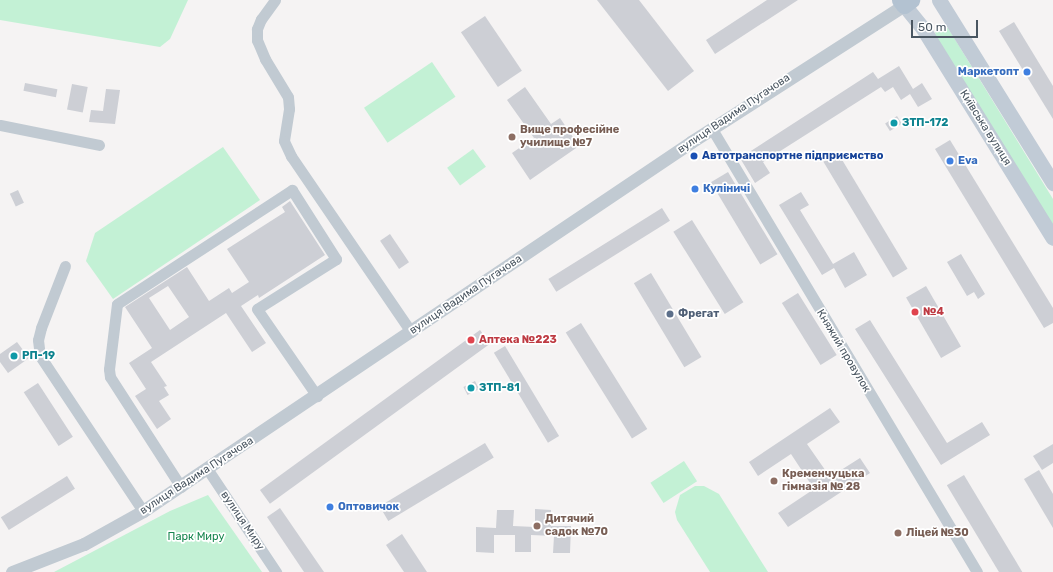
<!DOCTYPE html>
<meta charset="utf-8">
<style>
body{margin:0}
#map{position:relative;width:1053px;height:572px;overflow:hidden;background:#f5f3f3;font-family:Rubik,sans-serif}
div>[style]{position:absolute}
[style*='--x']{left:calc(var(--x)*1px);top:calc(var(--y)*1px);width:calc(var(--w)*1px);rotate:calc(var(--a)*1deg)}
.green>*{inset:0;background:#c3f1d5;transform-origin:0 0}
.building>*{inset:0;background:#cdcfd5;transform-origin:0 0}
.minor>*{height:11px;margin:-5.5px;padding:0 5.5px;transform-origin:5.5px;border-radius:5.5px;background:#c1cad2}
.tertiary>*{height:13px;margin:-6.5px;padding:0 6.5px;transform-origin:6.5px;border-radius:6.5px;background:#c1cad2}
.secondary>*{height:15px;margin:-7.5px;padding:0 7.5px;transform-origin:7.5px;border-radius:7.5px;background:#c1cbd6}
.primary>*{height:17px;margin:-8.5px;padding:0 8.5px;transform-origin:8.5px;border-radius:8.5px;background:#b3c2d1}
.dots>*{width:11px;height:11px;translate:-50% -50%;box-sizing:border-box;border:2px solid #fff;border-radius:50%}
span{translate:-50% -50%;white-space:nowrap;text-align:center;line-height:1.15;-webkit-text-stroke:3.5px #fff;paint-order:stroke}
.shop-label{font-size:11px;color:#366cbe;font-weight:700}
.right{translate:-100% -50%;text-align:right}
.left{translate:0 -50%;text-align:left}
.street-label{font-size:11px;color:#4a5661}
.culture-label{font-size:11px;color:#0d838f;font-weight:700}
.education-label{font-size:11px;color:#785e54;font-weight:700}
.transit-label{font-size:11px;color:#164399;font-weight:700}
.health-label{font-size:11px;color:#be3a42;font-weight:700}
.service-label{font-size:11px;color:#4e5e75;font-weight:700}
.park-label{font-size:11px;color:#17864f}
.scale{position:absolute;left:911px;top:20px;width:67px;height:18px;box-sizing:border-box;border:2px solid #4a5661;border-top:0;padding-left:5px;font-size:12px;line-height:14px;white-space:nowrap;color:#4a5661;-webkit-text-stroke:3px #fff;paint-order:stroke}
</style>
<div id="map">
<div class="green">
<div style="clip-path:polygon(0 0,188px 0,170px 39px,160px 47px,0 20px)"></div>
<div style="clip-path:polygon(943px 26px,948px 28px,1053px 199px,1053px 227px,935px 35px,936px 29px)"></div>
<div style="left:432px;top:62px;width:42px;height:82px;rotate:56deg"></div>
<div style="clip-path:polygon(223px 147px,260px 200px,113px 299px,86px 261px,95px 233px)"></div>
<div style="left:473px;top:149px;width:22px;height:32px;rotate:54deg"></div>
<div style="left:684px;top:461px;width:24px;height:40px;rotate:57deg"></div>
<div style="clip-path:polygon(695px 486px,704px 486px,719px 494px,768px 572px,710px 572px,677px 520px,675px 512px,680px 495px)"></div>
<div style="clip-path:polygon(208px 495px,262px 572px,54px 572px,170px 511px)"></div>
</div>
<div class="building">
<div style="clip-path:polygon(597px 0,639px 0,694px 71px,668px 91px)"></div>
<div style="clip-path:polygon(767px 0,798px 0,715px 54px,706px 40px)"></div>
<div style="left:485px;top:16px;width:66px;height:29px;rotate:56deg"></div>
<div style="clip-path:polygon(1014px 22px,1053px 86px,1053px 119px,999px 31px)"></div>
<div style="clip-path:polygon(899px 66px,913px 89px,922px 83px,932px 99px,918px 107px,910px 94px,901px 100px,893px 87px,885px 92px,881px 87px,763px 162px,770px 173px,755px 183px,740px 158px,873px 72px,878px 79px)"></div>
<div style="left:25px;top:83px;width:33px;height:8px;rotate:11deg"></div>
<div style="left:72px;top:84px;width:16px;height:26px;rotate:11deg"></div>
<div style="clip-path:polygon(525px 87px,551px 124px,560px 118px,579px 146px,530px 180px,512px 153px,534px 138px,507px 100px)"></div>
<div style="clip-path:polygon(106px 89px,120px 90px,115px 124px,89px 122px,91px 110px,103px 111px)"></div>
<div style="left:897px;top:116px;width:9px;height:14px;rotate:58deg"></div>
<div style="clip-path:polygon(950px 140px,1053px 308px,1053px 323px,1044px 328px,935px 149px)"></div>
<div style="left:838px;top:153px;width:135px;height:17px;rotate:59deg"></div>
<div style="left:728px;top:172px;width:96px;height:20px;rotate:59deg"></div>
<div style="left:18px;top:190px;width:14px;height:9px;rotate:65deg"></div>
<div style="clip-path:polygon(801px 192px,809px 205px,800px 210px,833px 264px,854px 252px,867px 275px,845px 288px,834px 268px,822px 275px,779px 205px)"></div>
<div style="clip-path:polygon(evenodd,290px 201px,325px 255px,259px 298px,258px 295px,241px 306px,266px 343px,252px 352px,226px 313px,151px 362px,167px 386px,164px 387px,169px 395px,159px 401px,171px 419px,157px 429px,135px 396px,146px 389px,129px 363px,152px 348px,125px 307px,187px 267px,209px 301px,229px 288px,232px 293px,249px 282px,227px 249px,285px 212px,282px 207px,290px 201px,168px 286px,189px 317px,170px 330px,149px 298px,168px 286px)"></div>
<div style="left:662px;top:208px;width:15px;height:134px;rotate:58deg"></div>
<div style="left:692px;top:220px;width:97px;height:22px;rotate:58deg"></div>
<div style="left:390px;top:234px;width:34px;height:12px;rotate:56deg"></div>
<div style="clip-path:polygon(961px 254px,985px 294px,978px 299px,974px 292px,967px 296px,947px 262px)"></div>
<div style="left:651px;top:273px;width:98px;height:20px;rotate:59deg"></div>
<div style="left:926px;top:286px;width:70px;height:23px;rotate:60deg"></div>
<div style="left:798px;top:293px;width:73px;height:19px;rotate:58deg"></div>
<div style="clip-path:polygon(870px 320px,947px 443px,982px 422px,990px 435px,941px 465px,855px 329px)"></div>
<div style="left:581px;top:323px;width:125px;height:18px;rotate:58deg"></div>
<div style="left:480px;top:330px;width:17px;height:272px;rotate:54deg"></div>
<div style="clip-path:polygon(17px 342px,29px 358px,8px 373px,0 362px,0 354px)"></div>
<div style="left:505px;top:346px;width:105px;height:13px;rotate:59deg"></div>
<div style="left:475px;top:381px;width:9px;height:13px;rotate:63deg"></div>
<div style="left:38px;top:383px;width:64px;height:17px;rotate:57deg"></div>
<div style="clip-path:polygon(830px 408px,840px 422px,807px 444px,830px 477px,860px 458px,870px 473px,788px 527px,778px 513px,814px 489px,791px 454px,758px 476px,749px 462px)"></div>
<div style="left:485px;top:443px;width:17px;height:123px;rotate:59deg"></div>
<div style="clip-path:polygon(1053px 444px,1053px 463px,1042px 470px,1033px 456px)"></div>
<div style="clip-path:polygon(1039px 470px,1053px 494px,1053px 528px,1024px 479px)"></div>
<div style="left:964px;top:475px;width:114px;height:20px;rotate:59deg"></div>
<div style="left:67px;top:476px;width:15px;height:78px;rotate:58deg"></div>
<div style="clip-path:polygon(280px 508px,324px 572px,304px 572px,267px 517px)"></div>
<div style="clip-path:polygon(535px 509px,551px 510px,551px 526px,571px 526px,570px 553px,553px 553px,554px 536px,531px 535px,531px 552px,515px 552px,515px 535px,494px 535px,494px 553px,476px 552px,476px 527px,496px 528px,497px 510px,514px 510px,513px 526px,535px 527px)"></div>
<div style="clip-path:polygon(402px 534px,427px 572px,404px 572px,386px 545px)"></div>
</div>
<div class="minor">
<div style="--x:275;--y:0;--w:24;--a:126"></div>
<div style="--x:261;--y:19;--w:11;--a:112"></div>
<div style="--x:257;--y:29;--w:11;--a:90"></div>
<div style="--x:257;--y:40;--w:21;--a:67"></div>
<div style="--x:265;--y:59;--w:44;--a:58.8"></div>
<div style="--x:288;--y:97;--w:12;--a:85"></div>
<div style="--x:289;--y:109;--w:32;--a:99"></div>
<div style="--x:284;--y:141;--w:17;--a:65"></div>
<div style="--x:291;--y:156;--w:213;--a:55.7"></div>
<div style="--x:0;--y:125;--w:101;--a:11.4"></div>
<div style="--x:712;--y:129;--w:516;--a:59.11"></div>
<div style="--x:65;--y:266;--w:66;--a:111.2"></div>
<div style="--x:41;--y:328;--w:12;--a:104"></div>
<div style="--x:38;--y:340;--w:16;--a:83"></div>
<div style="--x:40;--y:356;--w:186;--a:56.4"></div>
<div style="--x:208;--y:470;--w:123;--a:56.3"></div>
<div style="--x:181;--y:487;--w:131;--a:-122.8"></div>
<div style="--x:110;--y:377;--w:8;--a:-97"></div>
<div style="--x:109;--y:369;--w:65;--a:-83"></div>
<div style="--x:117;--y:304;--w:209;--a:-33.1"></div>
<div style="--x:292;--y:190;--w:82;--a:57.5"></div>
<div style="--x:336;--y:259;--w:93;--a:147.7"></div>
<div style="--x:257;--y:309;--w:106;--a:55.4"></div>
</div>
<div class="tertiary">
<div style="--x:12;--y:572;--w:77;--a:-21.3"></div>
<div style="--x:84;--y:544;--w:68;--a:-29.2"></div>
<div style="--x:143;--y:511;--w:661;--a:-33.95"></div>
<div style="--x:691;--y:142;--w:253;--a:-32.7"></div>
</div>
<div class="secondary">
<div style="--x:939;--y:0;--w:216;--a:58.1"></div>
<div style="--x:904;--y:5;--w:28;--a:51"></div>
<div style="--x:922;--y:27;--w:248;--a:58.2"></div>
</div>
<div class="primary">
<div style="--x:900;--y:0;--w:6;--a:51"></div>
<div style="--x:904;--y:5;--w:9;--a:-36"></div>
</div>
<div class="dots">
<div style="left:1027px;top:72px;background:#3f7fe0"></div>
<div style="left:894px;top:123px;background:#0f9aa8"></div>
<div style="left:512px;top:137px;background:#8d6e63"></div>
<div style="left:694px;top:156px;background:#1a4fb4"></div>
<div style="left:950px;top:161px;background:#3f7fe0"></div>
<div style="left:695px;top:189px;background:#3f7fe0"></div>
<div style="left:915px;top:312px;background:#e0444e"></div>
<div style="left:670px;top:314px;background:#5c6f8a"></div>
<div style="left:471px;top:340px;background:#e0444e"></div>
<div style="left:14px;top:356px;background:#0f9aa8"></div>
<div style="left:471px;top:388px;background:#0f9aa8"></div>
<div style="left:774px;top:481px;background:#8d6e63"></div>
<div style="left:330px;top:507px;background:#3f7fe0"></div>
<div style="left:537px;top:526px;background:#8d6e63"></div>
<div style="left:898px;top:533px;background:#8d6e63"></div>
</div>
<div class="shop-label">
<span class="right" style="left:1019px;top:72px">Маркетопт</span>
<span class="left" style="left:958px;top:161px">Eva</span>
<span class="left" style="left:703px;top:189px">Куліничі</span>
<span class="left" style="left:338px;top:507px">Оптовичок</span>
</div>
<div class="street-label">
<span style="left:734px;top:114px;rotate:-34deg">вулиця Вадима Пугачова</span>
<span style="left:985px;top:128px;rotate:58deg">Київська вулиця</span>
<span style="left:466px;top:295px;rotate:-34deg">вулиця Вадима Пугачова</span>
<span style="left:843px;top:351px;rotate:59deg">Княжий провулок</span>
<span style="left:197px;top:476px;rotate:-33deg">вулиця Вадима Пугачова</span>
<span style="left:242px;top:521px;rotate:56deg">вулиця Миру</span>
</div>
<div class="culture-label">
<span class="left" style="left:902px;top:123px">ЗТП-172</span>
<span class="left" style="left:22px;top:356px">РП-19</span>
<span class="left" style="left:479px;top:388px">ЗТП-81</span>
</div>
<div class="education-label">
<span class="left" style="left:520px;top:137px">Вище професійне<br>училище №7</span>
<span class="left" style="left:782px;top:481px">Кременчуцька<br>гімназія № 28</span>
<span class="left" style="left:545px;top:526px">Дитячий<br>садок №70</span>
<span class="left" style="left:906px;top:533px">Ліцей №30</span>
</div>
<div class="transit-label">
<span class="left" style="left:702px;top:156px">Автотранспортне підприємство</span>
</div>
<div class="health-label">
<span class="left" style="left:923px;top:312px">№4</span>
<span class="left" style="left:479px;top:340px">Аптека №223</span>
</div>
<div class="service-label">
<span class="left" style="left:678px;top:314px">Фрегат</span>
</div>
<div class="park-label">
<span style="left:196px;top:537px">Парк Миру</span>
</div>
<div class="scale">50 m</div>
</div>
